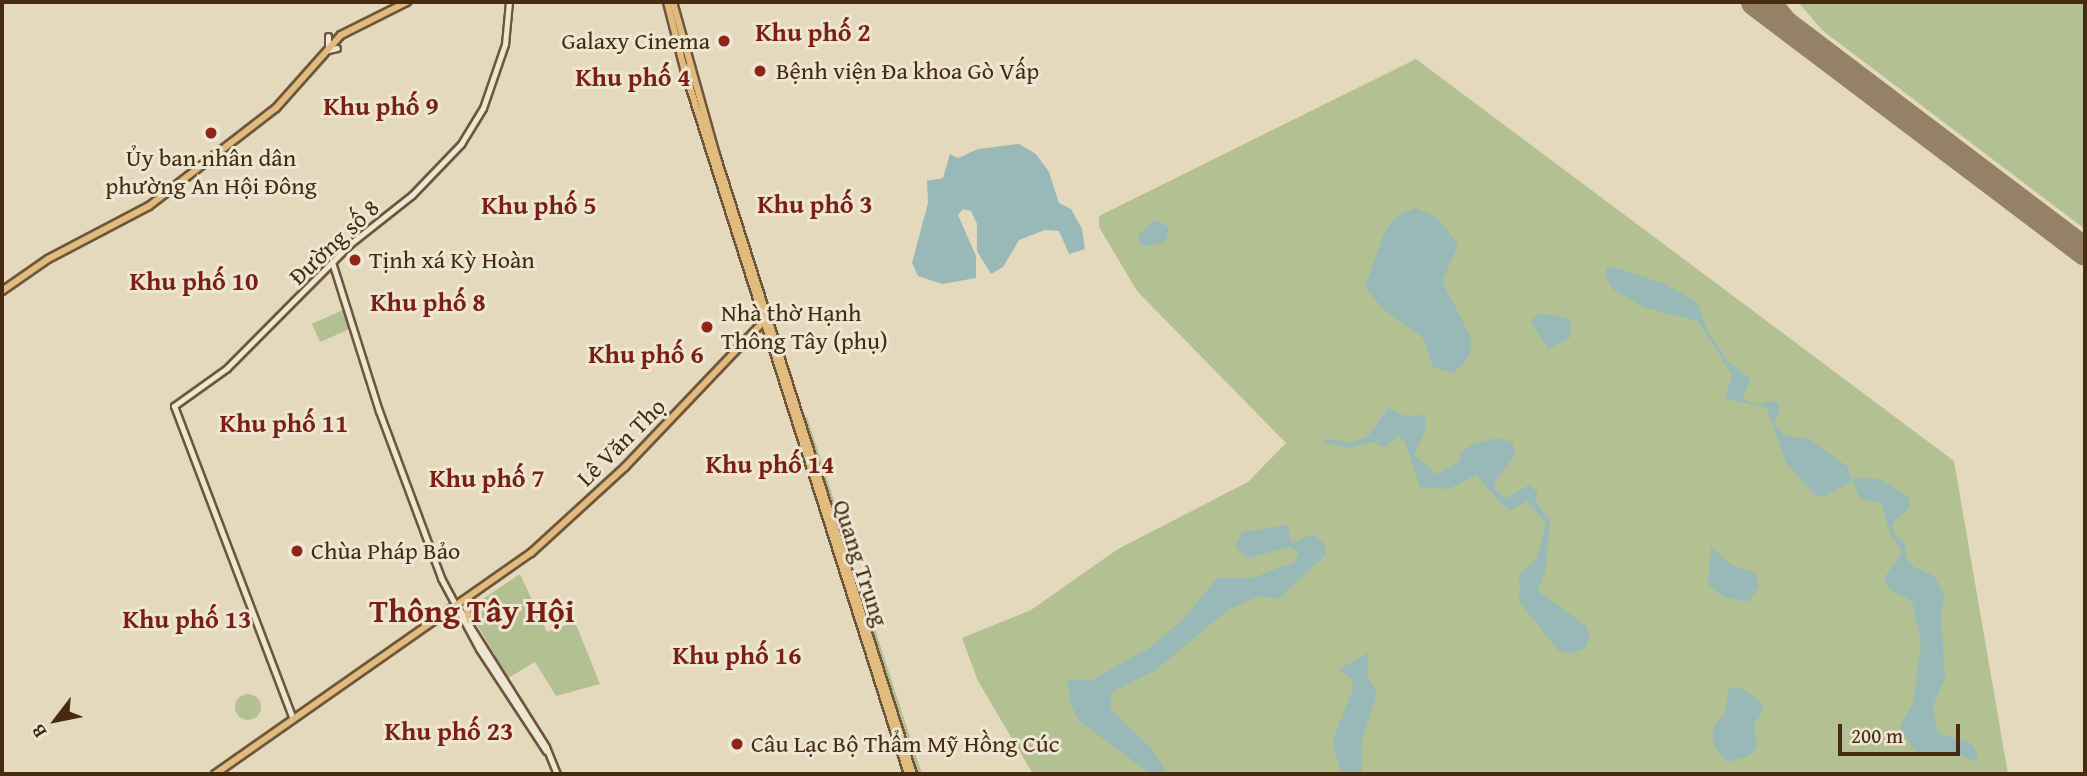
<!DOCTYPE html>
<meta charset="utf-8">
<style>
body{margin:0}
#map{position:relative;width:2087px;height:776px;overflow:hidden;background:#e4d9bc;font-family:"Gentium Book Plus",serif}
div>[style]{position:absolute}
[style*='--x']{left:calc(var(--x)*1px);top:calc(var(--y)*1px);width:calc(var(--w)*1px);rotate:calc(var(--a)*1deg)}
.green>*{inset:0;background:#b2c092;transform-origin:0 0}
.round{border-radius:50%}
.water>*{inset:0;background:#98b9b8}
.taxiway>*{height:10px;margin:-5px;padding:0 5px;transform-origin:5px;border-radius:5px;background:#958266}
.runway>*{height:28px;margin:-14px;padding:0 14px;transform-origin:14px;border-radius:14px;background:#958266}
.roads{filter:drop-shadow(2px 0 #6e563c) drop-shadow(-2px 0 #6e563c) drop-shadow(0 2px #6e563c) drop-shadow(0 -2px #6e563c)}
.minor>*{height:5px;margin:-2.5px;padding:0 2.5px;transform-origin:2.5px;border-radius:2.5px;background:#ede6d3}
.major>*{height:6px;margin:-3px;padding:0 3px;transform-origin:3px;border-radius:3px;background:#e2bc7e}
.dots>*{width:19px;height:19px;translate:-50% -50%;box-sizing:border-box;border:4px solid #ede6d3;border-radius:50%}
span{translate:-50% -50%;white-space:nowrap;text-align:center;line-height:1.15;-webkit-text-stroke:6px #ede6d3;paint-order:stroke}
.poi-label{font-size:24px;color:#462b11}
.right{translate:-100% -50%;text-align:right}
.left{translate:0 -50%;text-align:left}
.street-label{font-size:24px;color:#462b11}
.neighbourhood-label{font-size:26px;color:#7a1f14;font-weight:700}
.district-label{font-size:32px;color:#7a1f14;font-weight:700}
.frame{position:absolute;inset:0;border:4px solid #462b11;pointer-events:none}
.north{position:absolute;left:21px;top:685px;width:70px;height:70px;-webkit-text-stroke:5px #ede6d3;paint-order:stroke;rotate:238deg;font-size:19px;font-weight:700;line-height:28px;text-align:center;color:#462b11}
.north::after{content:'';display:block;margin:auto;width:24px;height:32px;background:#462b11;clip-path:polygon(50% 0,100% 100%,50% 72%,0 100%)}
.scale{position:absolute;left:1838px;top:724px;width:122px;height:32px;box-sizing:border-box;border:4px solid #462b11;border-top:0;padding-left:9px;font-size:21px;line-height:24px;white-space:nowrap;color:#462b11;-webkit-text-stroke:5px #ede6d3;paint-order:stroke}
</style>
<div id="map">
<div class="green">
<div style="clip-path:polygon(1798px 2px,2085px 2px,2085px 229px,1822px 30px)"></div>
<div style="clip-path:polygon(1416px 59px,1954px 461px,2008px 774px,1033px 774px,978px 681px,962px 638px,1031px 610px,1118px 549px,1248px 482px,1286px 443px,1137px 291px,1099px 227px,1099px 216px)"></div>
<div style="left:343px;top:310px;width:20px;height:34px;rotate:66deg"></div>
<div style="clip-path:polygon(807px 417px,855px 565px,849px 567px,803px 418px)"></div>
<div style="clip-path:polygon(520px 574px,547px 632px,575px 622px,600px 684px,556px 696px,535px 662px,508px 678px,468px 609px)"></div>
<div style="left:860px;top:583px;width:201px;height:5px;rotate:72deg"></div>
<div class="round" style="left:235px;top:694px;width:26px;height:26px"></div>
</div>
<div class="water">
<div style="clip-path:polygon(1019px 144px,1036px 154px,1049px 172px,1059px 203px,1071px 209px,1082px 229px,1085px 249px,1069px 254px,1059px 231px,1045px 230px,1019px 240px,1003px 267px,991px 274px,977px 251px,977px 224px,971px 211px,963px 209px,958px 215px,976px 256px,976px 278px,942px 284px,918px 276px,912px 263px,928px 203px,927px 181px,943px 178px,950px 154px,958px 158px,978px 149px)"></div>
<div style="clip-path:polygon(1416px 208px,1436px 217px,1458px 244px,1442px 282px,1470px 335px,1471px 351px,1463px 365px,1452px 373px,1433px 367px,1423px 338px,1384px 310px,1365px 287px,1385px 231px,1397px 216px)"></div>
<div style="clip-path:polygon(1155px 220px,1169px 227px,1167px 238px,1163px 243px,1141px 246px,1137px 236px)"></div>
<div style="clip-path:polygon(1613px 267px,1663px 283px,1697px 302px,1708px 332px,1728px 362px,1751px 379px,1742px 398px,1753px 404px,1776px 401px,1780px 409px,1774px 423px,1783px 435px,1811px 440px,1848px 467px,1851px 478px,1879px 479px,1908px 496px,1910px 507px,1892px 524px,1895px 536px,1904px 541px,1907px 559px,1914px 567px,1934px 576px,1945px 595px,1941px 616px,1945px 678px,1933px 706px,1936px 727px,1940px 734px,1971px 743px,1978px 754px,1974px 762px,1955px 752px,1923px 755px,1911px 747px,1900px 726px,1913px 704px,1921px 642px,1912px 601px,1889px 589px,1884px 578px,1902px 552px,1891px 536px,1881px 503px,1860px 499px,1853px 481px,1824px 496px,1815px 495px,1787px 464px,1766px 407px,1725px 399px,1732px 375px,1698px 321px,1646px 308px,1614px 290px,1605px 275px,1607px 268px)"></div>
<div style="clip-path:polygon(1539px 313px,1571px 319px,1570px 338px,1548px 349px,1531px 321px)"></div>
<div style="clip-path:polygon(1388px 408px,1405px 416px,1425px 415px,1425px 432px,1414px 455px,1437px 474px,1459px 462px,1461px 452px,1471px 445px,1497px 438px,1512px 442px,1516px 454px,1495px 481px,1495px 490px,1506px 498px,1529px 485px,1538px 493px,1535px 501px,1550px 520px,1546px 568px,1538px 591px,1586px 626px,1590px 637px,1585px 648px,1570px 654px,1558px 650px,1518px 600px,1521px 590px,1518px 576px,1537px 558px,1546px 523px,1527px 501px,1509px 511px,1476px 475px,1449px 489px,1420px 487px,1405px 442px,1398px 436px,1384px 447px,1371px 442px,1349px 448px,1324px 443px,1324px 439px,1354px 442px,1368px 436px)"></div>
<div style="clip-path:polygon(1287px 525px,1292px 543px,1314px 534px,1325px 545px,1326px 554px,1279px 599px,1259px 596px,1228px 610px,1156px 670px,1111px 692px,1111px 710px,1150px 747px,1168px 774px,1151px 774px,1079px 721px,1071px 705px,1067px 680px,1092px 680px,1149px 648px,1183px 619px,1217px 578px,1252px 578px,1295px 562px,1299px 553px,1291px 547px,1248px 558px,1235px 548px,1242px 532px)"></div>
<div style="clip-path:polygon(1711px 547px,1730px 564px,1755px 573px,1759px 587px,1748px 602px,1724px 597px,1708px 584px)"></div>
<div style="clip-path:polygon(1368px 653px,1367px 677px,1377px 691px,1362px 740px,1362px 774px,1342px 774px,1332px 741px,1353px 689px,1352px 679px,1339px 669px)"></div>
<div style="clip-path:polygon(1739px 687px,1756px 697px,1764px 709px,1754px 725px,1757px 746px,1749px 756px,1727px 762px,1713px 745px,1713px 728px,1724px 714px,1729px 689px)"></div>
</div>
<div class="taxiway">
<div style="--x:1778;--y:2;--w:58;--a:51.3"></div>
</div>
<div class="runway">
<div style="--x:1755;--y:2;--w:414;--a:37.1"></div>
</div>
<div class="roads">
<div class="minor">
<div style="--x:328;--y:36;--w:14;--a:90"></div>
<div style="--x:328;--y:50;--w:9;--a:-13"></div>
<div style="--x:332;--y:262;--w:156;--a:72.5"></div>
<div style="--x:379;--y:411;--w:178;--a:69.6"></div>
<div style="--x:441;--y:578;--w:81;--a:61.8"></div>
<div style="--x:479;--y:649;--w:122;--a:56.7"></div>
<div style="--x:458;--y:607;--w:165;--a:57.8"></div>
<div style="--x:546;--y:747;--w:29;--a:68"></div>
<div style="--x:293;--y:719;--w:335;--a:-110.8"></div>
<div style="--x:174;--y:406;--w:65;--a:-35.6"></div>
<div style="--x:227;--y:368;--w:175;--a:-45.2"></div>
<div style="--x:350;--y:244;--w:79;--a:-38.3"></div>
<div style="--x:412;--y:195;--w:71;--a:-46.1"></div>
<div style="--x:461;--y:144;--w:42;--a:-58.6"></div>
<div style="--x:483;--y:108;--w:68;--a:-71"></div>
<div style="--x:505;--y:44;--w:42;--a:-84.6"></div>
</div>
<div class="major">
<div style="--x:667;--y:2;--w:72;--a:75.6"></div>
<div style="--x:685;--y:72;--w:737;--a:72.38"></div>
<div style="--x:673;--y:2;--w:159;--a:74.3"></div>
<div style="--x:716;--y:155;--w:650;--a:72.35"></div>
<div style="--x:2;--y:291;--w:56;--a:-34.8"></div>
<div style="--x:48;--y:259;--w:114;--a:-27.7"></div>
<div style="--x:149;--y:206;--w:160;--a:-37.7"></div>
<div style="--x:276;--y:108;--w:98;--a:-48.3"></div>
<div style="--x:341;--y:35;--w:74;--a:-26.6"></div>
<div style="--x:469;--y:597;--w:10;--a:107"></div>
<div style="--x:466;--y:607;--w:15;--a:74"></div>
<div style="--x:215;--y:774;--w:386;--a:-35"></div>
<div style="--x:531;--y:553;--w:127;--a:-42.5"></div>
<div style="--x:625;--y:467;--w:202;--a:-46.4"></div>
</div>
</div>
<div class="dots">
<div style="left:724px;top:41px;background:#8f2418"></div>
<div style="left:760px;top:71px;background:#8f2418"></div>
<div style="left:211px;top:133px;background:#8f2418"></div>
<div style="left:355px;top:260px;background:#8f2418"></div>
<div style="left:707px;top:327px;background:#8f2418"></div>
<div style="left:297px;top:551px;background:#8f2418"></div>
<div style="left:737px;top:744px;background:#8f2418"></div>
</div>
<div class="poi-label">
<span class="right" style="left:710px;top:41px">Galaxy Cinema</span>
<span class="left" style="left:776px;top:71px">Bệnh viện Đa khoa Gò Vấp</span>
<span style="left:211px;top:172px">Ủy ban nhân dân<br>phường An Hội Đông</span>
<span class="left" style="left:369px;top:260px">Tịnh xá Kỳ Hoàn</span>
<span class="left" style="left:721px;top:327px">Nhà thờ Hạnh<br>Thông Tây (phụ)</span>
<span class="left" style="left:311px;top:551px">Chùa Pháp Bảo</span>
<span class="left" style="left:751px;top:744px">Câu Lạc Bộ Thẩm Mỹ Hồng Cúc</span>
</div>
<div class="street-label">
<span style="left:334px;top:242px;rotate:-43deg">Đường số 8</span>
<span style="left:621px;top:442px;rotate:-45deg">Lê Văn Thọ</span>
<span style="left:861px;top:563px;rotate:72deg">Quang Trung</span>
</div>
<div class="neighbourhood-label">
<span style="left:813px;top:32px">Khu phố 2</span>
<span style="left:633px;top:77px">Khu phố 4</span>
<span style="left:381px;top:106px">Khu phố 9</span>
<span style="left:815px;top:204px">Khu phố 3</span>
<span style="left:539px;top:205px">Khu phố 5</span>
<span style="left:194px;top:281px">Khu phố 10</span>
<span style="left:428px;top:302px">Khu phố 8</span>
<span style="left:646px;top:354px">Khu phố 6</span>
<span style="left:284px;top:423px">Khu phố 11</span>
<span style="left:770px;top:464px">Khu phố 14</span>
<span style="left:487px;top:478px">Khu phố 7</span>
<span style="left:187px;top:619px">Khu phố 13</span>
<span style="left:737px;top:655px">Khu phố 16</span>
<span style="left:449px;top:731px">Khu phố 23</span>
</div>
<div class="district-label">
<span style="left:472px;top:611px">Thông Tây Hội</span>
</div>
<div class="frame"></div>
<div class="north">B</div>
<div class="scale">200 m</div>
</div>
